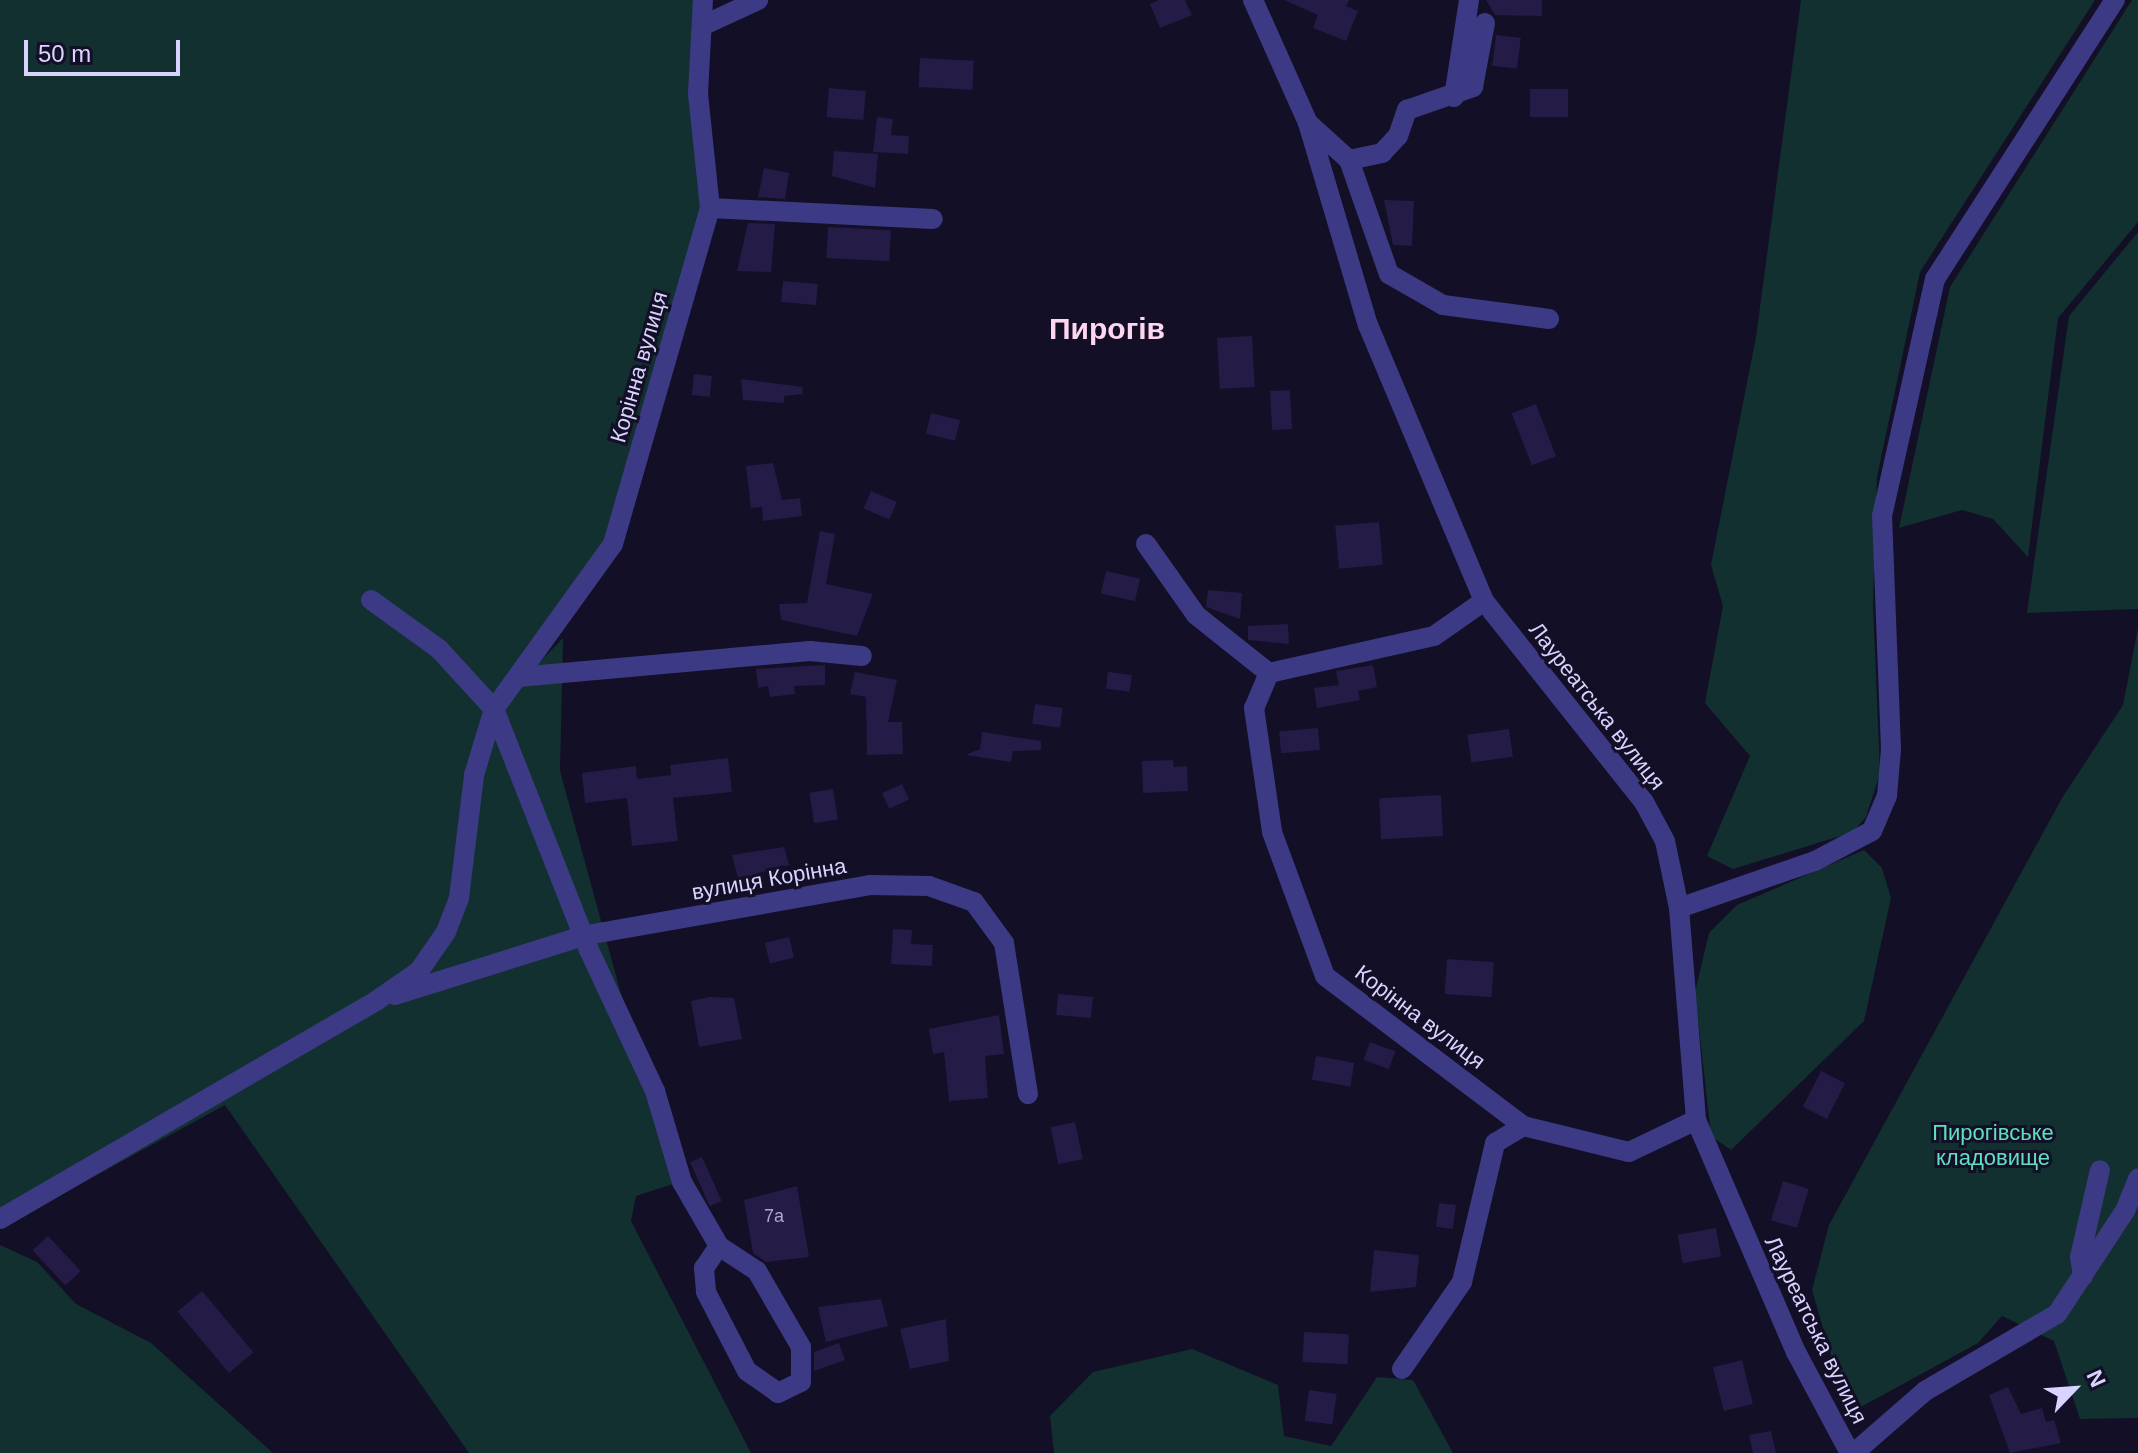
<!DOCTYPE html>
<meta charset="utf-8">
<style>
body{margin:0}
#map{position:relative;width:2138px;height:1453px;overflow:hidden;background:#130f26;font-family:Helvetica,sans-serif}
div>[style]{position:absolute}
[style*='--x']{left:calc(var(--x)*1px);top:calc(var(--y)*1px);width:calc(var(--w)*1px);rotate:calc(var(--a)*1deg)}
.green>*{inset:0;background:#12302f}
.building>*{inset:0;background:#241b47;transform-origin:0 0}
.minor>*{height:20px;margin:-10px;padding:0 10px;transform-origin:10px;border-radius:10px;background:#3d3a85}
span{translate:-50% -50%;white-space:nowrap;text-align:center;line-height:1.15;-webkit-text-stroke:6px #130f26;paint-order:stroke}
.number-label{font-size:18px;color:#aca6d1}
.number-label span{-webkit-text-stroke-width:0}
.street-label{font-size:22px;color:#d9d4ff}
.park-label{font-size:22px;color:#5fe0c0}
.district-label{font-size:30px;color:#ffd6f0;font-weight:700}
.north{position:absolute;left:2034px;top:1349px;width:80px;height:80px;-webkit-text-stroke:6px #130f26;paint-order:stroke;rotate:65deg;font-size:22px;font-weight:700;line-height:32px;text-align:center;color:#d9d4ff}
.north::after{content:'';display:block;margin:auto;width:28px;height:36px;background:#d9d4ff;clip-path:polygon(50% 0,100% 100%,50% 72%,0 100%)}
.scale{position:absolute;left:24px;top:40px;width:156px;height:36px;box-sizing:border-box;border:4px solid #d9d4ff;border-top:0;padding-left:10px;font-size:24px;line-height:28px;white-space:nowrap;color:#d9d4ff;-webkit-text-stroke:6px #130f26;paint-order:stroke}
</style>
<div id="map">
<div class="green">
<div style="clip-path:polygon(0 0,703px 0,710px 208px,613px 544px,501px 702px,563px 638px,560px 771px,673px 1184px,636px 1196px,631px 1221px,751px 1453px,469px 1453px,225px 1105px,0 1228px)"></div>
<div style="clip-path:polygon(1801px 0,2095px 0,1920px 272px,1877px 477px,1873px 604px,1880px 773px,1866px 817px,1853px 832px,1733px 869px,1707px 856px,1750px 756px,1705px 703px,1723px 606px,1711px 565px,1756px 337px)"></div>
<div style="clip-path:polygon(2132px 0,2138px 0,2138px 222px,2058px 318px,2028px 557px,1993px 519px,1962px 510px,1899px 528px,1950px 287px)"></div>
<div style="clip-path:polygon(2138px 232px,2138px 609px,2027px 613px,2069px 316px)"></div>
<div style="clip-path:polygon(2138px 628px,2138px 1418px,2080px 1419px,2054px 1341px,2002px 1316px,1978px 1343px,1848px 1414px,1812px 1290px,1829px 1225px,2062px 798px,2123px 705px)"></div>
<div style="clip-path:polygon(1864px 850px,1882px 868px,1891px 898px,1864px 1021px,1731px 1150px,1711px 1136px,1695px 992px,1709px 933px,1737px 905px)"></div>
<div style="clip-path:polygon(0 1245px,37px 1262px,76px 1304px,151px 1343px,273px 1453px,0 1453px)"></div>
<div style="clip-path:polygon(1192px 1349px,1278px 1385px,1284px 1436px,1331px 1446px,1377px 1377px,1413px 1380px,1453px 1453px,1054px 1453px,1050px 1416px,1093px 1372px)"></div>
</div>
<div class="building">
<div style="clip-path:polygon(1159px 0,1185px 0,1192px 15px,1160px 28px,1150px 4px)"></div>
<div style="clip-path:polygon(1284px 0,1349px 0,1346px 6px,1358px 11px,1346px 41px,1313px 28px,1318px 15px)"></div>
<div style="clip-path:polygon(1486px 0,1542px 0,1542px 16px,1495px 15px)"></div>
<div style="left:1496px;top:35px;width:25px;height:31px;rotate:7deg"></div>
<div style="left:920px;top:58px;width:54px;height:29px;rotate:3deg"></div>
<div style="left:829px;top:88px;width:37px;height:29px;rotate:5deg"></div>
<div style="left:1530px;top:89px;width:38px;height:28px"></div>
<div style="clip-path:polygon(877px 117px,893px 119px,891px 135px,909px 136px,908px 154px,873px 152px)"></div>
<div style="clip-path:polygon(834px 151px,878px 154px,875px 188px,832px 176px)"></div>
<div style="clip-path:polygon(764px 168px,789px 173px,785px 199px,758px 197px)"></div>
<div style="clip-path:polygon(1384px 200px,1414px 201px,1412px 246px,1393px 245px)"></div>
<div style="clip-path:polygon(748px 223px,775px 224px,771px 272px,737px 271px)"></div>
<div style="left:828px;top:227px;width:63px;height:31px;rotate:3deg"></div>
<div style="left:783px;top:281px;width:35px;height:21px;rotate:5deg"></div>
<div style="left:1252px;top:336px;width:51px;height:35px;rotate:87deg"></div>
<div style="left:694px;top:374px;width:18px;height:21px;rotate:6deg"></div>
<div style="clip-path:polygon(741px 379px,803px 387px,802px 394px,784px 396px,784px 403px,743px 400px)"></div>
<div style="left:1290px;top:390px;width:39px;height:20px;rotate:87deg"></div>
<div style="left:1536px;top:404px;width:56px;height:26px;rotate:69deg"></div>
<div style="left:931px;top:413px;width:30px;height:21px;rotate:14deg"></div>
<div style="clip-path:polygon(773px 463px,782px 500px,800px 498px,802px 516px,763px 521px,762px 507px,751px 508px,746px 466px)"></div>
<div style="left:871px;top:491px;width:28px;height:19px;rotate:23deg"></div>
<div style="left:1379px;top:522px;width:43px;height:44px;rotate:85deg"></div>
<div style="clip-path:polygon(820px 531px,835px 534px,826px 584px,873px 594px,857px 636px,781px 620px,779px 604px,807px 603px)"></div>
<div style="left:1106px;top:571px;width:35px;height:23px;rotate:13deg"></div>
<div style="clip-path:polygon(1208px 590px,1242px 593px,1240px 619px,1206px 607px)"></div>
<div style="clip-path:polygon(1288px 624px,1289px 644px,1248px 640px,1248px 626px)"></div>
<div style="clip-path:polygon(825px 665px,825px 685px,794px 686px,795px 694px,770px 697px,768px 686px,758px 688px,756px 669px)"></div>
<div style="clip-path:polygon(1373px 665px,1377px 687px,1358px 691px,1360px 700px,1317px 708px,1314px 688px,1339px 685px,1336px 671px)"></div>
<div style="clip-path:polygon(855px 672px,897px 680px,888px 722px,902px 722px,903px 754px,867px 755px,866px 697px,850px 694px)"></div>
<div style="left:1108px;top:672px;width:24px;height:17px;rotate:7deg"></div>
<div style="left:1035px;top:704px;width:28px;height:20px;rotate:8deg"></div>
<div style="left:1318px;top:728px;width:22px;height:39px;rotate:85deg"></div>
<div style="left:1509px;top:729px;width:28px;height:42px;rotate:82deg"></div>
<div style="clip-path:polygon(982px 732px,1041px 741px,1041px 750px,1013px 751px,1011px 762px,966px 755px,980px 749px)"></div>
<div style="clip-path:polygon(728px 758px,732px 792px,673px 798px,678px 841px,632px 846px,627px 798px,585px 803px,582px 773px,636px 766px,637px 779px,671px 775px,670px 765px)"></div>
<div style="clip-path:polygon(1173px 760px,1174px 767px,1187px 766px,1188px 791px,1143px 793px,1142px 761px)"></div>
<div style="left:902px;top:784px;width:17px;height:22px;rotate:65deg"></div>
<div style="left:833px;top:789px;width:31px;height:24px;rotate:81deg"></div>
<div style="left:1441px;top:795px;width:41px;height:62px;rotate:87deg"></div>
<div style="clip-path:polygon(784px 847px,789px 865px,758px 873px,761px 884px,741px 889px,732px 855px)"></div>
<div style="clip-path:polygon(893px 929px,912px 930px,911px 944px,933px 945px,932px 966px,891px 964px)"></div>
<div style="left:789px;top:937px;width:21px;height:25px;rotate:76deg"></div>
<div style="left:1447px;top:959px;width:47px;height:35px;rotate:4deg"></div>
<div style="left:1058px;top:994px;width:35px;height:21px;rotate:5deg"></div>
<div style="clip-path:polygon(710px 997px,734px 998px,742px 1039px,699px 1047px,691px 1001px)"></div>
<div style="clip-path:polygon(999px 1015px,1004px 1054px,985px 1056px,988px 1098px,949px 1101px,944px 1052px,933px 1054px,929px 1029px)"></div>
<div style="left:1370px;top:1042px;width:27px;height:19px;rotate:20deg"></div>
<div style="left:1316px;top:1056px;width:39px;height:24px;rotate:10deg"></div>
<div style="left:1821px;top:1071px;width:27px;height:40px;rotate:27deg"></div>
<div style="left:1075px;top:1122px;width:38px;height:25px;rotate:78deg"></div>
<div style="left:702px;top:1157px;width:48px;height:13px;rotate:66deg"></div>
<div style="left:1783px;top:1181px;width:27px;height:41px;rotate:17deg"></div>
<div style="clip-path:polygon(797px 1186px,809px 1257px,766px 1262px,753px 1253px,744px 1200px)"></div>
<div style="left:1439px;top:1203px;width:17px;height:24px;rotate:7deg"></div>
<div style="left:1716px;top:1228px;width:29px;height:39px;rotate:80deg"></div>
<div style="left:48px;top:1236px;width:48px;height:21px;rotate:47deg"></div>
<div style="clip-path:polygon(1374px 1250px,1419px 1255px,1416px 1287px,1370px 1292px)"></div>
<div style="left:202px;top:1291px;width:80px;height:32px;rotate:50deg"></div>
<div style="clip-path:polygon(881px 1299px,888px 1326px,826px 1342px,818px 1307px)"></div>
<div style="clip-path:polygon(946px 1319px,949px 1361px,910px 1369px,900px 1329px)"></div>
<div style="left:1304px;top:1332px;width:45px;height:30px;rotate:3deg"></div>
<div style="clip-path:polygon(839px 1343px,845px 1360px,814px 1371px,814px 1352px)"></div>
<div style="left:1742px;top:1360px;width:45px;height:30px;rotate:76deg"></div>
<div style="clip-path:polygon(2008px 1387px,2021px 1414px,2042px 1408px,2046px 1422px,2054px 1420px,2061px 1443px,2010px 1453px,1989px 1395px)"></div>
<div style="left:1309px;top:1390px;width:28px;height:31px;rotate:8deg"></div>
<div style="clip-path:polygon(1771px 1431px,1776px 1453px,1753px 1453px,1749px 1435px)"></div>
</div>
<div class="minor">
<div style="--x:1253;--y:0;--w:135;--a:65.9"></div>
<div style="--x:1308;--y:123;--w:211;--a:73.5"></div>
<div style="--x:1368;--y:325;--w:299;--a:67.2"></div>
<div style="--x:1484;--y:601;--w:257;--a:51.5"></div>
<div style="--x:1644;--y:802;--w:44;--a:61.7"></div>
<div style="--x:1665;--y:841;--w:68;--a:78.2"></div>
<div style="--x:1679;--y:908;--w:213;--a:85.4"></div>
<div style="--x:1696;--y:1120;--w:253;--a:66.7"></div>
<div style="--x:1796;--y:1352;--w:115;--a:61.9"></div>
<div style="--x:702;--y:26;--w:62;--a:-24.9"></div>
<div style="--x:1454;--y:97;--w:98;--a:-81.2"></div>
<div style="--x:1308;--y:123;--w:55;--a:42.1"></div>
<div style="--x:1349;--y:160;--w:121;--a:70.7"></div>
<div style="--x:1389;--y:274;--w:62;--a:29.9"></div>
<div style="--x:1443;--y:305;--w:107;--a:7.5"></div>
<div style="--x:1349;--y:160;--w:34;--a:-12"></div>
<div style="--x:1382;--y:153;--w:23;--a:-47"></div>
<div style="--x:1398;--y:136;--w:28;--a:-71"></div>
<div style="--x:1407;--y:110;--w:70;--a:-19.2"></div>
<div style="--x:1473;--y:87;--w:65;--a:-79.4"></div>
<div style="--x:710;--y:208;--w:223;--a:2.8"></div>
<div style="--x:1146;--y:544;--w:87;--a:54.8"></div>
<div style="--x:1196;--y:615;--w:93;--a:38.5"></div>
<div style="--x:371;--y:600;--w:84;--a:35.8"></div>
<div style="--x:439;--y:649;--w:81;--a:47.5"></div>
<div style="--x:494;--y:709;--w:259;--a:68.5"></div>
<div style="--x:589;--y:950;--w:156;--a:64.9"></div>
<div style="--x:655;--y:1091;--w:95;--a:73.5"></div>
<div style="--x:682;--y:1182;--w:74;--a:60"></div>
<div style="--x:719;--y:1246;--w:27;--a:124"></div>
<div style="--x:704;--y:1268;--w:24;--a:85"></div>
<div style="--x:706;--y:1292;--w:89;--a:62.6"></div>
<div style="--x:747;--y:1371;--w:38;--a:35"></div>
<div style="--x:778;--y:1393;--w:25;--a:-26"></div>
<div style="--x:801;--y:1382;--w:35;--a:-90"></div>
<div style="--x:801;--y:1347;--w:88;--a:-120.1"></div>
<div style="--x:757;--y:1271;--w:45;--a:-146.7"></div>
<div style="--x:1484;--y:601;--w:61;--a:145"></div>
<div style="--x:1434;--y:636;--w:169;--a:167.4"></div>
<div style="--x:1269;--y:673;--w:38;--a:113"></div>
<div style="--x:1254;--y:708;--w:125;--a:81.7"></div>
<div style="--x:1272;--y:832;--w:153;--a:69.8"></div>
<div style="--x:1325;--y:976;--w:248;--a:37.1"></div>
<div style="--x:1523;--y:1126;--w:109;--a:13.8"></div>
<div style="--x:1629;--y:1152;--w:74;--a:-25.5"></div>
<div style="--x:518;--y:677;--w:293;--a:-5.1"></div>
<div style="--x:810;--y:651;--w:52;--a:5.5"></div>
<div style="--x:1679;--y:908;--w:144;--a:-19.1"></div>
<div style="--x:1815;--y:861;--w:64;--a:-27.8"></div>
<div style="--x:1872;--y:831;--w:38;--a:-67"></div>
<div style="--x:1887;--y:796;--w:47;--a:-85.1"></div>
<div style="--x:1891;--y:749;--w:233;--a:-92.2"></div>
<div style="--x:1882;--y:516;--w:243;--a:-77.4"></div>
<div style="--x:1935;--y:279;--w:332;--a:-57.2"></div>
<div style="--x:395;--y:995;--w:201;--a:-17.4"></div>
<div style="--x:587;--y:935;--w:287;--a:-10"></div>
<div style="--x:870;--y:885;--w:59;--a:1"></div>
<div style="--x:929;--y:886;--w:48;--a:19.6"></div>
<div style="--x:974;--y:902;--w:51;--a:53.8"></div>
<div style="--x:1004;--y:943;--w:153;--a:81"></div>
<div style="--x:0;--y:1219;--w:435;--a:-30.1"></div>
<div style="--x:376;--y:1001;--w:52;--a:-34.9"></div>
<div style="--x:419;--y:971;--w:47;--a:-55.3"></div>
<div style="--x:446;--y:932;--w:36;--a:-69"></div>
<div style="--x:459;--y:898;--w:124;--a:-83"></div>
<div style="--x:474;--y:775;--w:69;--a:-73.1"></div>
<div style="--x:494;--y:709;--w:203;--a:-54.2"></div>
<div style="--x:613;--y:544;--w:350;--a:-73.9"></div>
<div style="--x:710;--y:208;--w:115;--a:-96"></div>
<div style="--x:698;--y:94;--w:94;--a:-87"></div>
<div style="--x:2083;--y:1276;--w:19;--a:-99"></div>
<div style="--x:2080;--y:1257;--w:89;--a:-77.1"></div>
<div style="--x:1402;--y:1369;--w:106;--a:-55.4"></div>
<div style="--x:1462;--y:1282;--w:143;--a:-76.6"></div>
<div style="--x:1495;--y:1143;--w:33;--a:-31"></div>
<div style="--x:1854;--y:1453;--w:94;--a:-41.1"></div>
<div style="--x:1925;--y:1391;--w:153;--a:-30.3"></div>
<div style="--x:2057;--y:1314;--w:123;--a:-56.6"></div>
<div style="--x:2125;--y:1211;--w:35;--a:-68"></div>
</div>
<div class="number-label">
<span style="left:774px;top:1216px">7а</span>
</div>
<div class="street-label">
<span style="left:639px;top:367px;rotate:-74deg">Корінна вулиця</span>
<span style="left:1597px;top:706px;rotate:52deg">Лауреатська вулиця</span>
<span style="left:769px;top:879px;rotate:-10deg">вулиця Корінна</span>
<span style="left:1420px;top:1017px;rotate:37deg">Корінна вулиця</span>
<span style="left:1816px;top:1330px;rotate:64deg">Лауреатська вулиця</span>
</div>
<div class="park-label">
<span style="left:1993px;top:1145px">Пирогівське<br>кладовище</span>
</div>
<div class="district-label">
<span style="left:1107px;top:329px">Пирогів</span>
</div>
<div class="north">N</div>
<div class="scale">50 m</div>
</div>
